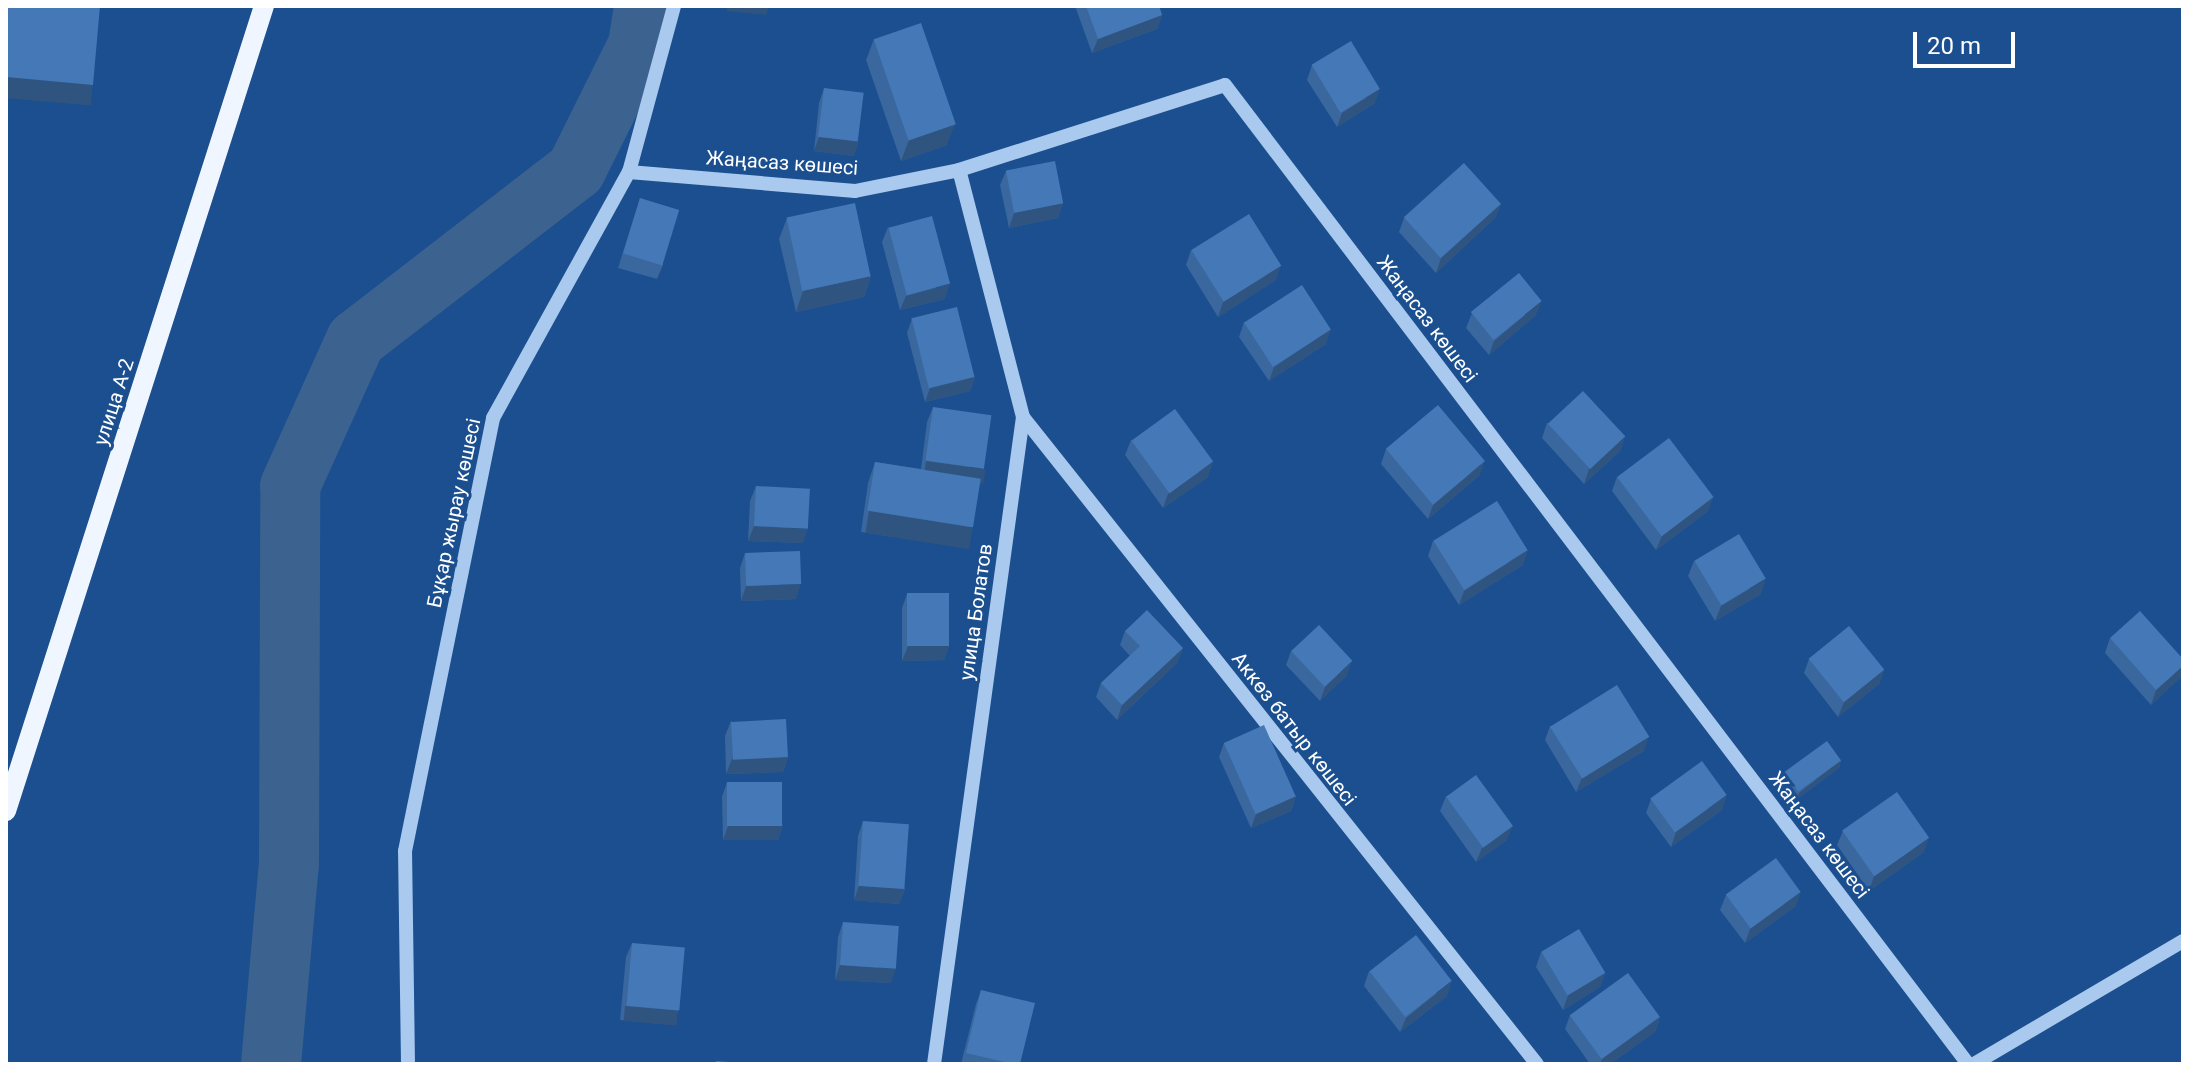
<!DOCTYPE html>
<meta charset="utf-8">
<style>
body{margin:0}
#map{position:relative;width:2189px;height:1070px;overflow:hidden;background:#1b4f8f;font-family:Roboto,sans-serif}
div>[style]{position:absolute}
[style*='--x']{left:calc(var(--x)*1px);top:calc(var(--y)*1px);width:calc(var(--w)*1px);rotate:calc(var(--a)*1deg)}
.river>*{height:60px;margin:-30px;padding:0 30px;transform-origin:30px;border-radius:30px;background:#3c6290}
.minor>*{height:14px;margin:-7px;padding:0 7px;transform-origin:7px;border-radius:7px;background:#a9c9ee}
.major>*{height:20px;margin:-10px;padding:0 10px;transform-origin:10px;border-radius:10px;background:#f0f6ff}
.wall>*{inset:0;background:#3a679d}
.shaded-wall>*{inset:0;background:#305480;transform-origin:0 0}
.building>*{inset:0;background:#4478b7;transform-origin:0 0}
span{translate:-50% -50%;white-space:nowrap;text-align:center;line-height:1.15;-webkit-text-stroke:6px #1b4f8f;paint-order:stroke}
.street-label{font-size:20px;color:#fff}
.frame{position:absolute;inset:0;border:8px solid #fff;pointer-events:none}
.scale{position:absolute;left:1913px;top:32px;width:102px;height:36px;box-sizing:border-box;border:4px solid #fff;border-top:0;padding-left:10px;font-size:24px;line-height:28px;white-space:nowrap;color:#fff;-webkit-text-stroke:6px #1b4f8f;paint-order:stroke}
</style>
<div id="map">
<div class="river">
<div style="--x:271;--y:1064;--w:202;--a:-84.9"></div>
<div style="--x:289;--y:863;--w:377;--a:-89.8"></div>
<div style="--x:290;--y:486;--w:160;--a:-65.7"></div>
<div style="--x:356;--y:340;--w:278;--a:-37.7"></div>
<div style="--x:576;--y:170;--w:140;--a:-63.6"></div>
<div style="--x:638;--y:45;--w:39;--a:-81"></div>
</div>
<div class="minor">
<div style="--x:629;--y:172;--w:227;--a:4.8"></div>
<div style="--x:855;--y:191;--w:106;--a:-11.4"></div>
<div style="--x:959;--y:170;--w:279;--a:-17.7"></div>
<div style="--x:1225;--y:85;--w:1229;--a:52.8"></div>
<div style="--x:1023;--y:417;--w:826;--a:51.54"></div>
<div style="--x:408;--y:1064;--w:213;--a:-90.8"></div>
<div style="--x:405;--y:851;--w:442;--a:-78.5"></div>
<div style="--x:493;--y:418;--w:281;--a:-61.1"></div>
<div style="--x:629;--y:172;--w:172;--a:-74.8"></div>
<div style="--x:934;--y:1064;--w:653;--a:-82.17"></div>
<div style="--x:1023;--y:417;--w:255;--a:-104.5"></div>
<div style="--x:1974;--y:1064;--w:243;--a:-30.5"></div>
</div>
<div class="major">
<div style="--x:6;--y:811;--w:845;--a:-72.23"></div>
</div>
<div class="wall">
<div style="clip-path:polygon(1075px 6px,1159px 6px,1162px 15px,1157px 29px,1092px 53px)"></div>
<div style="clip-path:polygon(874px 39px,947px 145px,901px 161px,866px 60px)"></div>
<div style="clip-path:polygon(1312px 65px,1375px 103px,1337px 127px,1307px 80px)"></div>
<div style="clip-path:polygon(824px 88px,854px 156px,814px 151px,819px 103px)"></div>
<div style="clip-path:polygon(1006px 171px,1063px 203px,1058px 218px,1009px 228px,1000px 185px)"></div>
<div style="clip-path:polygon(640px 198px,663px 265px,657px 279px,618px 268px)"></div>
<div style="clip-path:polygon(1501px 204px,1495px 218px,1436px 273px,1399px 232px,1404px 218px)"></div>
<div style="clip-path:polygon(787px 218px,871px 276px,864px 297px,796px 312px,779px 239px)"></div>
<div style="clip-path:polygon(888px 227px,945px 299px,900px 310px,882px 242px)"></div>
<div style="clip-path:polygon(1191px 250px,1276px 280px,1218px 317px,1186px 265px)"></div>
<div style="clip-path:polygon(1472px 313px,1536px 315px,1489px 355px,1466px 328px)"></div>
<div style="clip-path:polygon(912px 319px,975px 377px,970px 391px,925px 402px,907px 333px)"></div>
<div style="clip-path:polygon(1244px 322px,1326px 344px,1269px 381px,1239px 337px)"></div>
<div style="clip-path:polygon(933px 407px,980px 482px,966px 548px,861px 532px,868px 483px,875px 462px,921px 469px,927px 422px)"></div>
<div style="clip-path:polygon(1547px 423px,1625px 436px,1620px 451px,1584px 484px,1542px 438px)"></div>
<div style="clip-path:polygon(1131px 440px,1208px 477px,1163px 508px,1125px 455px)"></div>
<div style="clip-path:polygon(1386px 449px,1480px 475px,1428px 519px,1381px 464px)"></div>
<div style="clip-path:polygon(1617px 477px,1713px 497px,1708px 511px,1656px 550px,1612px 491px)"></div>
<div style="clip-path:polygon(756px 486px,803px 543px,748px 541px,750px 501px)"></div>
<div style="clip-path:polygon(1433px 541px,1523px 565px,1459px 605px,1428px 556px)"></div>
<div style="clip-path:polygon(745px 553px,796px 599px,741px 601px,740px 568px)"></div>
<div style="clip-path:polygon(1694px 561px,1761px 594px,1715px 621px,1688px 576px)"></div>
<div style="clip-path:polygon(907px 594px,949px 646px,944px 660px,902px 661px,902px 608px)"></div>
<div style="clip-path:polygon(1125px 631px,1183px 648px,1177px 663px,1117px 720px,1096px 697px,1101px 683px,1130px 656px,1120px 645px)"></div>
<div style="clip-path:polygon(2110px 638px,2181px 677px,2151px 705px,2105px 653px)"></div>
<div style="clip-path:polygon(1291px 651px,1347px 675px,1320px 701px,1286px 665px)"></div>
<div style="clip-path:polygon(1809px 659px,1884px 670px,1879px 684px,1838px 717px,1804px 673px)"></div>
<div style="clip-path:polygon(731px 721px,788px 757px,783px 772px,726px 774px,725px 736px)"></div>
<div style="clip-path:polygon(1550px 726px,1644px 751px,1576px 792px,1545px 740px)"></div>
<div style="clip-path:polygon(1224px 743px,1296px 796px,1291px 811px,1251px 828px,1219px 757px)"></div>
<div style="clip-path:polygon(1841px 760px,1839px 768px,1796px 800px,1782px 781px,1785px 774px)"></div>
<div style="clip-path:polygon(727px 782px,783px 825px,778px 840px,723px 840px,722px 797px)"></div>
<div style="clip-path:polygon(1446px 796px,1507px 840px,1476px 862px,1440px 811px)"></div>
<div style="clip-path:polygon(1651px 799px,1722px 810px,1671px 847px,1646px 813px)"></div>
<div style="clip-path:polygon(863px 821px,905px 889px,899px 904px,854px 900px,858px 836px)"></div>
<div style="clip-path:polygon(1843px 831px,1924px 852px,1869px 891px,1837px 845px)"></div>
<div style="clip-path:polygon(1726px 895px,1796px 906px,1745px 943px,1720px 910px)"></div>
<div style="clip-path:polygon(843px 922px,891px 983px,835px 980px,838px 937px)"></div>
<div style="clip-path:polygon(632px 943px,678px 1011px,673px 1025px,620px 1020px,626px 957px)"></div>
<div style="clip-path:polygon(1541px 952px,1605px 973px,1600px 987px,1563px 1010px,1536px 967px)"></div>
<div style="clip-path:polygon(1369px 971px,1447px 996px,1400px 1032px,1364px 986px)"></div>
<div style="clip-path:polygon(981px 990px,1020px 1064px,961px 1064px,976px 1004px)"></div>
<div style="clip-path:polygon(1570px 1015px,1660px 1017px,1655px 1032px,1610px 1064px,1590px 1064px,1565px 1029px)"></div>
</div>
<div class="shaded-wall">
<div style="clip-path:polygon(728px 6px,769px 6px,766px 15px,726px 11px)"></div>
<div style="clip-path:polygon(1162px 15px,1157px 29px,1092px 53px,1098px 39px)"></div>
<div style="left:6px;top:77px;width:87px;height:21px;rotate:5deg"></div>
<div style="clip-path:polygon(1380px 89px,1375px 103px,1337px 127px,1342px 113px)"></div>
<div style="clip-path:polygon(955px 124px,947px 145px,901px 161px,909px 140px)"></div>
<div style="clip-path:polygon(819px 137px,859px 141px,854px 156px,814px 151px)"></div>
<div style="clip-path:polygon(1063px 203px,1058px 218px,1009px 228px,1014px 213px)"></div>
<div style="clip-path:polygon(1501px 204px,1495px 218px,1436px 273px,1441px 258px)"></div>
<div style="clip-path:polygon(1281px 266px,1276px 280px,1218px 317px,1223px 302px)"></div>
<div style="clip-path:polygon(871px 276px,864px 297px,796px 312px,803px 291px)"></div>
<div style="clip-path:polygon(950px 284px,945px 299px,900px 310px,906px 296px)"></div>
<div style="clip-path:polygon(1542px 301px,1536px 315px,1489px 355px,1494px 341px)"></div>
<div style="clip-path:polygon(1331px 329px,1326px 344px,1269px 381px,1274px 367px)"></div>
<div style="clip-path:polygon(975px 377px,970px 391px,925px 402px,930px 388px)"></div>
<div style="clip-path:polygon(1625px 436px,1620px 451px,1584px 484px,1589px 469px)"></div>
<div style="left:926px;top:461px;width:60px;height:15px;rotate:8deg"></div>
<div style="clip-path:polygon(1485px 461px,1480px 475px,1428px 519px,1433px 505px)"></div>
<div style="clip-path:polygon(1213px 462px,1208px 477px,1163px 508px,1168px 494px)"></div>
<div style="clip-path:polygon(1713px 497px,1708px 511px,1656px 550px,1662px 536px)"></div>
<div style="left:869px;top:511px;width:105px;height:22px;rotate:9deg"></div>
<div style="clip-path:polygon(754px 526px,808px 529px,803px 543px,748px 541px)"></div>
<div style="clip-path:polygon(1528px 550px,1523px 565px,1459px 605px,1464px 591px)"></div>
<div style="clip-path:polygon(1766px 579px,1761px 594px,1715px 621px,1721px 606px)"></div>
<div style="clip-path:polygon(801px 584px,796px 599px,741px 601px,746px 586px)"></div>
<div style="clip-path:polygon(908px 646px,949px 646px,944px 660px,902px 661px)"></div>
<div style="clip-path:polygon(1183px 648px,1177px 663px,1117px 720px,1122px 705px)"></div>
<div style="clip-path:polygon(1352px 661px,1347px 675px,1320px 701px,1325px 687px)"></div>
<div style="clip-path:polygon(2183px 666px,2183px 672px,2181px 677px,2151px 705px,2156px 690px)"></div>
<div style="clip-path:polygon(1884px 670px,1879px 684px,1838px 717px,1844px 702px)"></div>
<div style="clip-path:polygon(1649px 737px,1644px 751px,1576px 792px,1582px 778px)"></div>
<div style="clip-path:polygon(788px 757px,783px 772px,726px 774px,732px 759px)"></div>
<div style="clip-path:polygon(1841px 760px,1839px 768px,1796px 800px,1799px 793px)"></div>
<div style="clip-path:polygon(1727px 795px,1722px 810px,1671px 847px,1676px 832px)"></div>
<div style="clip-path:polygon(1296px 796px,1291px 811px,1251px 828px,1256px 814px)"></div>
<div style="clip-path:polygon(783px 825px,778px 840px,723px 840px,728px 826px)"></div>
<div style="clip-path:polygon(1513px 826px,1507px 840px,1476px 862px,1482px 848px)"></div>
<div style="clip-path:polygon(1929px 838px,1924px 852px,1869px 891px,1874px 876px)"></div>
<div style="clip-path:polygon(859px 886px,905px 889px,899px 904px,854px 900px)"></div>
<div style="clip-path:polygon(1801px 892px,1796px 906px,1745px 943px,1750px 929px)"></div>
<div style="clip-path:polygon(840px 965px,896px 969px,891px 983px,835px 980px)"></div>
<div style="clip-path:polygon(1605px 973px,1600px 987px,1563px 1010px,1568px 995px)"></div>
<div style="clip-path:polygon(1452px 981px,1447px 996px,1400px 1032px,1406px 1018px)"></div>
<div style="left:625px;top:1006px;width:53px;height:15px;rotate:5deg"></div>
<div style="clip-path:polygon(1660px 1017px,1655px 1032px,1610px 1064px,1600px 1064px,1602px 1059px)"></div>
</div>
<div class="building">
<div style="clip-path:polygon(6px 6px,100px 6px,93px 85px,6px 77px)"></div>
<div style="clip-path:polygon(1086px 6px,1159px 6px,1162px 15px,1098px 39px)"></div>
<div style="left:921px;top:23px;width:107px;height:50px;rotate:71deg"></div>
<div style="left:1351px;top:41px;width:56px;height:46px;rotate:59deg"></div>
<div style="left:824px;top:88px;width:40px;height:49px;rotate:7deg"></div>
<div style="left:1055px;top:161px;width:43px;height:50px;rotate:79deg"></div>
<div style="left:1464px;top:163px;width:55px;height:81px;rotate:48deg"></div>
<div style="left:640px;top:198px;width:41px;height:58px;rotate:17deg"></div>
<div style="left:855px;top:203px;width:75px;height:70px;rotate:78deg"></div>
<div style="left:1249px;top:214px;width:61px;height:68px;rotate:58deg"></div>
<div style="left:932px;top:216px;width:70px;height:45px;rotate:75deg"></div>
<div style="left:1519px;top:273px;width:36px;height:62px;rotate:51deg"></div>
<div style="left:1302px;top:285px;width:53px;height:69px;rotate:57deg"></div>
<div style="left:957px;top:307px;width:72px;height:47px;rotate:76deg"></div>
<div style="left:1583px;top:391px;width:62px;height:48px;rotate:47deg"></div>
<div style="left:1438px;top:405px;width:73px;height:68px;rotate:50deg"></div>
<div style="left:933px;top:407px;width:59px;height:54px;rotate:8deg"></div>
<div style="left:1175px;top:409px;width:65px;height:54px;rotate:54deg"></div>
<div style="left:1669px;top:438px;width:74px;height:65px;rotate:53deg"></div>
<div style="left:875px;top:462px;width:107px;height:49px;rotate:9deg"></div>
<div style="left:756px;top:486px;width:54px;height:40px;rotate:3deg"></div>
<div style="left:1497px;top:501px;width:58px;height:75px;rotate:58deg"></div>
<div style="left:1739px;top:534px;width:52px;height:52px;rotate:59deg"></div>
<div style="left:800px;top:551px;width:33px;height:55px;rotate:88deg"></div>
<div style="left:949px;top:593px;width:53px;height:42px;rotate:90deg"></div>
<div style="clip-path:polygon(1147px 610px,1183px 648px,1122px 705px,1101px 683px,1140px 646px,1125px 631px)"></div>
<div style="clip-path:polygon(2140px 611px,2183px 659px,2183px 666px,2156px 690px,2110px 638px)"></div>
<div style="left:1319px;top:625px;width:49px;height:38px;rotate:47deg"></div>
<div style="left:1849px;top:626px;width:56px;height:52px;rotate:51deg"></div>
<div style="left:1617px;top:685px;width:61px;height:79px;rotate:58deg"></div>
<div style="left:786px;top:719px;width:38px;height:55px;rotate:87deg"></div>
<div style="left:1264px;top:725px;width:78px;height:44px;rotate:66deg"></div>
<div style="left:1827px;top:741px;width:24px;height:53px;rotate:54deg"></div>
<div style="left:1702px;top:761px;width:42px;height:64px;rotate:54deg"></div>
<div style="left:1476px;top:775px;width:63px;height:37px;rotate:54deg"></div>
<div style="left:727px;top:782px;width:55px;height:44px"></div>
<div style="left:1897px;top:792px;width:56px;height:67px;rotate:55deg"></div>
<div style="left:863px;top:821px;width:46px;height:65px;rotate:4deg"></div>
<div style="left:1776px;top:858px;width:42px;height:62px;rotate:54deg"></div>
<div style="left:843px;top:922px;width:56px;height:43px;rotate:4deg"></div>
<div style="left:1579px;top:929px;width:51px;height:44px;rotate:59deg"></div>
<div style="left:1416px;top:935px;width:58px;height:59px;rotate:52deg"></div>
<div style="left:632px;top:943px;width:53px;height:63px;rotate:5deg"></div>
<div style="left:1628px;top:973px;width:54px;height:72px;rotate:54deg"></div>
<div style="clip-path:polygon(981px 990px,1035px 1003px,1020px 1064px,1013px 1064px,966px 1053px)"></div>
<div style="clip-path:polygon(716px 1061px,755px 1064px,716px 1064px)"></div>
</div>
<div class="street-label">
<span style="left:782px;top:163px;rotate:4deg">Жаңасаз көшесі</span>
<span style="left:1427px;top:319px;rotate:53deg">Жаңасаз көшесі</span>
<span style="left:114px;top:402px;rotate:-72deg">улица А-2</span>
<span style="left:454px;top:513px;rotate:-78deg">Бұқар жырау көшесі</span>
<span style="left:976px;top:612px;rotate:-82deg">улица Болатов</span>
<span style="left:1294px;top:729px;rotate:52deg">Аккөз батыр көшесі</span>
<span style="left:1819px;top:835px;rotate:53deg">Жаңасаз көшесі</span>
</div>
<div class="frame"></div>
<div class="scale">20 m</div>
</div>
